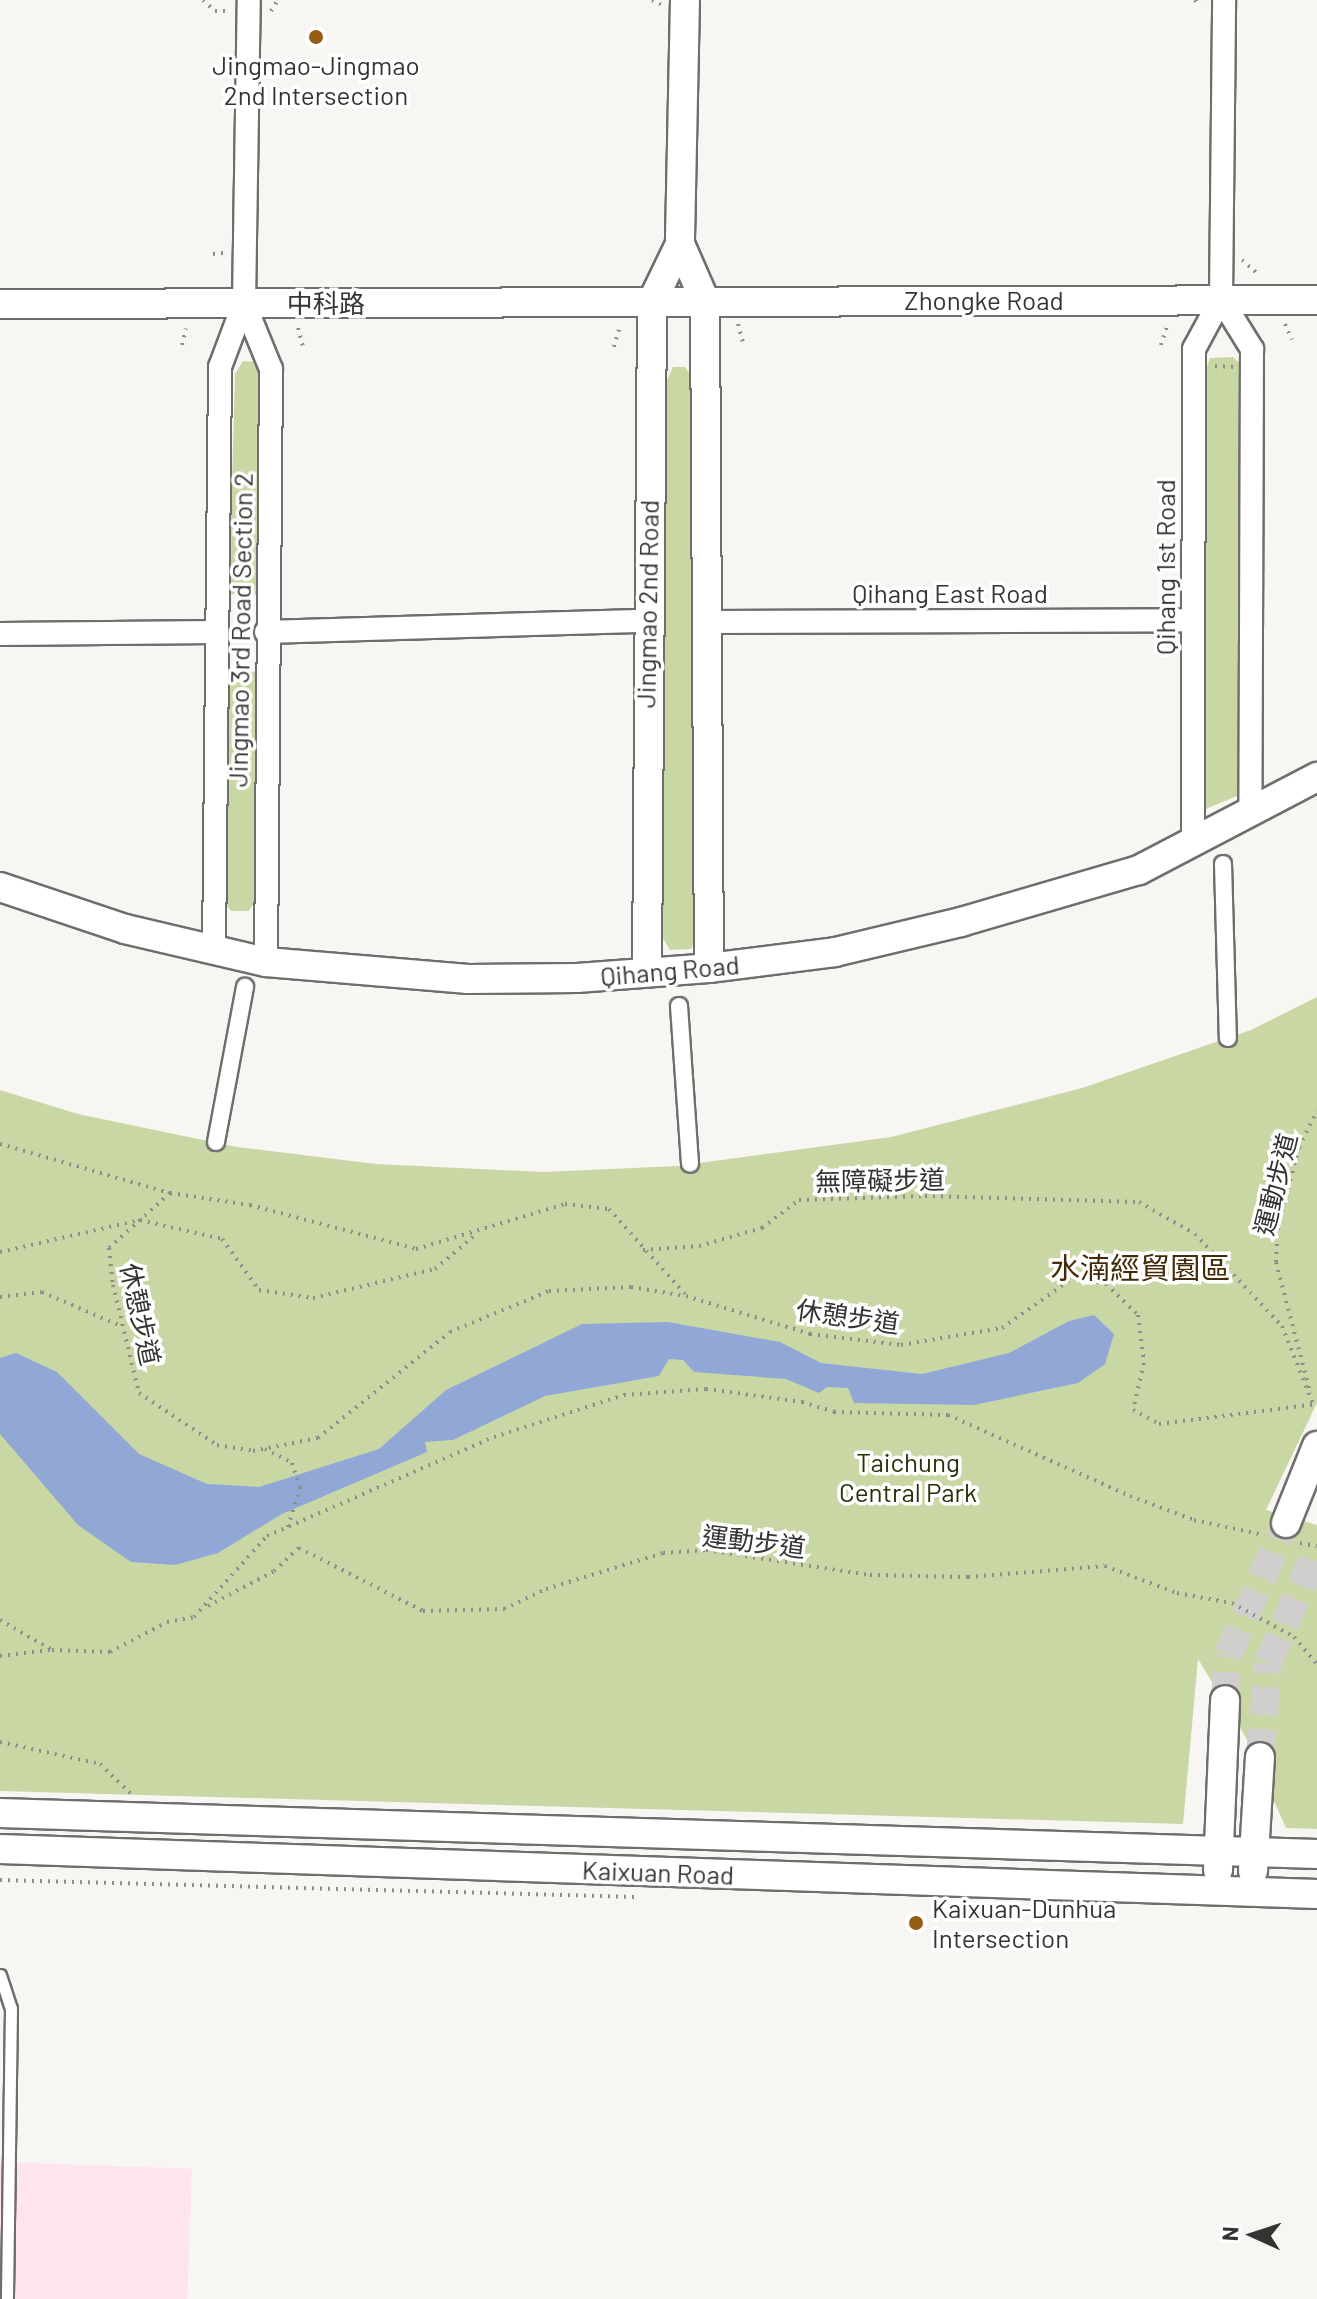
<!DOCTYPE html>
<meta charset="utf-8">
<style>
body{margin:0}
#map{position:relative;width:1317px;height:2299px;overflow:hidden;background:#f8f6f3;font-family:Barlow,"Noto Sans TC",sans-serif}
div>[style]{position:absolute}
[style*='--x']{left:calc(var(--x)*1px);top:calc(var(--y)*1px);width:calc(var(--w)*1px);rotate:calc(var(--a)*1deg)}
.industrial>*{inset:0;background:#fee5ed;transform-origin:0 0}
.green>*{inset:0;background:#c9d7a5}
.water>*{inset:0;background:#91a8d7}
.tertiary-tunnel>*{height:28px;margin-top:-14px;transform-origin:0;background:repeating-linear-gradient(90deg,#d1cfcd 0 28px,transparent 0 42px)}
.path>*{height:4px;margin-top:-2px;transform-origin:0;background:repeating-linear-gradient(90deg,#8d8d8b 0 2px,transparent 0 8px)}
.roads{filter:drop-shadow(2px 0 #6f6e6c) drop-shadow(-2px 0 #6f6e6c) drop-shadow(0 2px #6f6e6c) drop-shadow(0 -2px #6f6e6c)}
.service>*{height:11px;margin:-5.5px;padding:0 5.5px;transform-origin:5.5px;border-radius:5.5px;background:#fff}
.pedestrian>*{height:16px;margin:-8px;padding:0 8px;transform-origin:8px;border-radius:8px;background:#fff}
.minor>*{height:22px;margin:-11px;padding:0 11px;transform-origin:11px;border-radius:11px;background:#fff}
.tertiary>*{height:28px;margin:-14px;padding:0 14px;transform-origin:14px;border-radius:14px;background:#fff}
.dots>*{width:22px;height:22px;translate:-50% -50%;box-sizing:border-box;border:4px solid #fff;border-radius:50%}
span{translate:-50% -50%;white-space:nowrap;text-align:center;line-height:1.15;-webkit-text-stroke:7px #fff;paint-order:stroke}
.poi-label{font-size:26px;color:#343433}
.left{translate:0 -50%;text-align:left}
.street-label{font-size:26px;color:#343433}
.park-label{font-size:26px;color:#273007}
.quarter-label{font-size:30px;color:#442b08}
.north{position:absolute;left:1213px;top:2195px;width:80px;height:80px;-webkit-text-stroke:6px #fff;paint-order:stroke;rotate:273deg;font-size:22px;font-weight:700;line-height:32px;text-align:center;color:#343433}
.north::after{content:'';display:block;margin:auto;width:28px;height:36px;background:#343433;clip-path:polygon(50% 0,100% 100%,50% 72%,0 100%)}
</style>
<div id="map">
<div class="industrial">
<div style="left:0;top:2162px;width:192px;height:137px;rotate:2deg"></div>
</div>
<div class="green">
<div style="clip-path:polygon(1233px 357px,1241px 365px,1237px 796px,1201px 811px,1205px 373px,1210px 358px)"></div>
<div style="clip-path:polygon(243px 361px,257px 362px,261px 370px,258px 595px,229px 594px,235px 374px)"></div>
<div style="clip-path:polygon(673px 367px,685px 367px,697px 383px,700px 932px,691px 949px,670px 950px,659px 932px,665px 384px)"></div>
<div style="clip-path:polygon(227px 670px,259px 672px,256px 900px,249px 911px,231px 911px,223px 900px)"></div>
<div style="clip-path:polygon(1317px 997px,1317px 1403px,1266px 1510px,1317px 1525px,1317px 1829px,1286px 1828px,1245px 1736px,1198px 1659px,1183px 1824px,0 1791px,0 1090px,78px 1114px,237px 1147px,376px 1164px,544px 1172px,677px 1166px,891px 1137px,1082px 1088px,1251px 1030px)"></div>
</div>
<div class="water">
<div style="clip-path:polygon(1094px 1315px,1114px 1334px,1105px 1364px,1078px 1383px,974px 1405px,854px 1403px,848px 1388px,827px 1387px,819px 1393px,786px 1379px,694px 1372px,683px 1360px,669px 1359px,659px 1376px,545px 1396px,453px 1440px,425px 1442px,427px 1452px,282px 1514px,218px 1553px,175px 1565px,131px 1562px,78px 1525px,0 1434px,0 1358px,16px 1353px,57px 1372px,139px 1454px,207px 1484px,259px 1487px,379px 1449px,446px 1390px,582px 1324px,668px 1322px,780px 1342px,821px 1363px,922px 1374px,1009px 1353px,1069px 1321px)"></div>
</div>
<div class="tertiary-tunnel">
<div style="--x:1225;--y:1700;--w:45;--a:-86.2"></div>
<div style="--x:1228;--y:1655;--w:144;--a:-66.3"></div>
<div style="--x:1260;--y:1757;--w:94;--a:-85.1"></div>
<div style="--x:1268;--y:1663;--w:123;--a:-66.6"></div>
</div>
<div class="path">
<div style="--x:203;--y:0;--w:16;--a:43"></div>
<div style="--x:215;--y:11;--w:13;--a:0"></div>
<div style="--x:652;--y:0;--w:11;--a:27"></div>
<div style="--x:1195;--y:0;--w:8;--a:50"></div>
<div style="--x:271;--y:11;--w:13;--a:-58"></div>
<div style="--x:213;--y:254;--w:11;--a:-5"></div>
<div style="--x:1242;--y:260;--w:23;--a:41"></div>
<div style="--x:738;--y:324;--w:20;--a:75"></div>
<div style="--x:1285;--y:324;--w:17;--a:66"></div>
<div style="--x:298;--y:328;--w:20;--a:75"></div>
<div style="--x:182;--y:345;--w:17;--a:-77"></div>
<div style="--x:1161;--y:345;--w:22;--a:-72"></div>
<div style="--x:614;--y:347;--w:22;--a:-74"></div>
<div style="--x:1215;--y:366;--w:19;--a:3"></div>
<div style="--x:0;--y:1144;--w:177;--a:16.1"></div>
<div style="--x:170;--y:1193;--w:81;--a:8.5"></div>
<div style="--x:250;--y:1205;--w:172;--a:14.8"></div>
<div style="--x:416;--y:1249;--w:156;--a:-16.8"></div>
<div style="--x:565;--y:1204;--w:44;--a:6.5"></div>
<div style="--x:609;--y:1209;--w:114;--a:48.2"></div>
<div style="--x:170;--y:1193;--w:82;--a:138"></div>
<div style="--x:109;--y:1248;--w:37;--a:84"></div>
<div style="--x:113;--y:1285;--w:111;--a:76.5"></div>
<div style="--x:139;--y:1393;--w:94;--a:33.7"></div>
<div style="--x:217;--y:1445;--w:36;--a:9"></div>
<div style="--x:253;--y:1451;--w:66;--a:-11.3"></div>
<div style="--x:318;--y:1438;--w:169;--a:-38.8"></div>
<div style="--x:450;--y:1332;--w:107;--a:-22.5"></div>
<div style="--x:549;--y:1291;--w:82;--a:-2.8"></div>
<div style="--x:631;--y:1287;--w:56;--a:9.3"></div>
<div style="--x:686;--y:1296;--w:130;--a:17"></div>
<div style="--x:810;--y:1334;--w:92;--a:6.9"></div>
<div style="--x:901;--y:1345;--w:102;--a:-9.6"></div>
<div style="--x:1002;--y:1328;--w:87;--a:-35.2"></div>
<div style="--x:1073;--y:1278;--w:34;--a:10"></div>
<div style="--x:1106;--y:1284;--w:45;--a:44.1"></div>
<div style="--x:1138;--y:1315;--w:48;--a:82.9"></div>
<div style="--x:1144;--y:1363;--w:48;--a:103.2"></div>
<div style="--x:1133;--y:1410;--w:30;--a:28"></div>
<div style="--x:1159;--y:1424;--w:159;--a:-7.2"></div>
<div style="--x:643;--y:1250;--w:56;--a:-4.1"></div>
<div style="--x:699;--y:1246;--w:66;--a:-15.9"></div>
<div style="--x:762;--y:1228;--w:46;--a:-37.1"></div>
<div style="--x:799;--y:1200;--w:126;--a:-1.8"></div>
<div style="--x:925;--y:1196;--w:214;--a:1.6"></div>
<div style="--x:1139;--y:1202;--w:64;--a:29.7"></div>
<div style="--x:1195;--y:1234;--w:127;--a:46.6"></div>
<div style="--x:1282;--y:1326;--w:84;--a:68.3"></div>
<div style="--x:0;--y:1252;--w:144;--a:-12.9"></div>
<div style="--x:140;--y:1220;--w:84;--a:13"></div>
<div style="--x:222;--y:1239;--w:63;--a:54"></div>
<div style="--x:259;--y:1290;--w:55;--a:8.4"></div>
<div style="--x:313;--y:1298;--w:125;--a:-13.4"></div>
<div style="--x:435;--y:1269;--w:51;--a:-40.2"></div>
<div style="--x:0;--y:1297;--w:42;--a:-6.8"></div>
<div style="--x:42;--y:1292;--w:88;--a:23.4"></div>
<div style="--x:1309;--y:1388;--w:130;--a:-104.7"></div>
<div style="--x:1276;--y:1262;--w:35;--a:-87"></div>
<div style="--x:1278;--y:1227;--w:83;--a:-75.3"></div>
<div style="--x:1299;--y:1147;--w:40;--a:-63.4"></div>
<div style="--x:265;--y:1449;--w:30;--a:27"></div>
<div style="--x:292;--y:1463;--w:25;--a:72"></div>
<div style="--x:300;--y:1487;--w:42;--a:106.7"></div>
<div style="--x:1300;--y:1543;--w:17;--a:10"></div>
<div style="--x:208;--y:1606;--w:75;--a:-27.9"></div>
<div style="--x:274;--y:1571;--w:34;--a:-43"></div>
<div style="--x:299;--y:1548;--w:139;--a:26.9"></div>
<div style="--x:423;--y:1611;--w:81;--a:-1.4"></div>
<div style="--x:504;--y:1609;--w:47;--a:-25.5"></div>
<div style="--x:546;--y:1589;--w:122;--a:-17.1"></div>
<div style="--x:663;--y:1553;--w:43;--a:-4"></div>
<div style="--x:706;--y:1550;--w:166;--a:8.7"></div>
<div style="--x:870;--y:1575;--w:98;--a:1.2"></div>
<div style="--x:968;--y:1577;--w:137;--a:-4.6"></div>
<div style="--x:1105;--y:1566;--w:77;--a:20.6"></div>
<div style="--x:1177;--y:1593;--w:56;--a:10.3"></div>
<div style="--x:1232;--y:1603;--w:71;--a:28.7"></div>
<div style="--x:1294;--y:1637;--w:35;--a:50"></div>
<div style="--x:0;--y:1620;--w:60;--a:30"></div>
<div style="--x:52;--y:1650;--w:58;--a:2"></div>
<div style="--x:110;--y:1652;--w:64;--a:-27.8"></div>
<div style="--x:167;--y:1622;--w:27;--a:-10"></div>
<div style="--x:194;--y:1617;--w:109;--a:-48"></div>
<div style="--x:267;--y:1536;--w:248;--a:-23.6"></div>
<div style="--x:494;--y:1437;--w:137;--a:-17.9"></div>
<div style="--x:624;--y:1395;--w:82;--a:-4.2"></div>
<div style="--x:706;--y:1389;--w:97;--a:7.7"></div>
<div style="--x:802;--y:1402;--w:34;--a:17"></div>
<div style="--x:834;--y:1412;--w:114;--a:1.5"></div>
<div style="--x:948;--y:1415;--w:199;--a:24"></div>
<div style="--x:1130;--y:1496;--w:68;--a:20.6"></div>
<div style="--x:1194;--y:1520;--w:72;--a:12.1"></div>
<div style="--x:0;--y:1656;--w:50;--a:-6.8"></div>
<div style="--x:0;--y:1742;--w:102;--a:12.4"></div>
<div style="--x:100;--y:1764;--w:42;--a:44"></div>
<div style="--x:0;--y:1880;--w:637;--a:1.53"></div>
</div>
<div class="roads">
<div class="service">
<div style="--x:0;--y:1975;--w:35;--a:72"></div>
<div style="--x:11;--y:2008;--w:291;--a:90.8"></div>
</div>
<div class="pedestrian">
<div style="--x:1223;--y:864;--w:174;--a:88.4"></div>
<div style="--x:679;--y:1006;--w:158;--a:86"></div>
<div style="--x:216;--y:1142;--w:158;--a:-79.4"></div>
</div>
<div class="minor">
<div style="--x:1221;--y:299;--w:59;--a:58.2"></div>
<div style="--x:1252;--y:349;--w:464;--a:90.2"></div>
<div style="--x:244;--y:303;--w:71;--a:67.8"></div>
<div style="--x:271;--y:369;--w:593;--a:90.48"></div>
<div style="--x:709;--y:622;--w:483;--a:-0.2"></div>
<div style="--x:266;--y:632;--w:380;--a:-1.7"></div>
<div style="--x:0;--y:634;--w:216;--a:-0.5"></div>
<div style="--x:1193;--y:843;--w:494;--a:-89.9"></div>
<div style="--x:1194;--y:349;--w:57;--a:-61.6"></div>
<div style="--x:1221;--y:299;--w:299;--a:-89.4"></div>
<div style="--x:214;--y:952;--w:585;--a:-89.41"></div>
<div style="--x:220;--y:367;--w:68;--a:-69.4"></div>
<div style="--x:244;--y:303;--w:303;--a:-89.1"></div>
</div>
<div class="tertiary">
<div style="--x:685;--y:0;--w:244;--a:91.2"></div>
<div style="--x:680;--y:244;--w:62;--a:66.3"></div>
<div style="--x:705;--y:301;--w:667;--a:89.66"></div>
<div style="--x:0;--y:304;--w:1317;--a:-0.17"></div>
<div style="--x:0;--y:887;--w:132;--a:18.6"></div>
<div style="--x:125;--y:929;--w:145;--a:13.2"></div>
<div style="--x:266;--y:962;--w:203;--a:4.8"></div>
<div style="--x:468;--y:979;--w:109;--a:-0.5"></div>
<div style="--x:577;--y:978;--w:132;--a:-4.3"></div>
<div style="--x:709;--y:968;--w:127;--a:-7.2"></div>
<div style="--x:835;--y:952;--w:130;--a:-13.4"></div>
<div style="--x:961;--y:922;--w:185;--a:-16.3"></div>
<div style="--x:1139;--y:870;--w:201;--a:-27.6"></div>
<div style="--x:647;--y:971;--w:669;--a:-89.57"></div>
<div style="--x:652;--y:302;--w:64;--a:-64.2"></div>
<div style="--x:1286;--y:1523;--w:83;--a:-68.1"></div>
<div style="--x:0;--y:1813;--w:1318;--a:1.78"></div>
<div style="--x:0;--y:1849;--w:1318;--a:1.96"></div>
<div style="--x:1218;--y:1870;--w:170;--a:-87.6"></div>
<div style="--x:1253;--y:1871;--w:114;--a:-86.5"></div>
</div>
</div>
<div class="dots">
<div style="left:316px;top:37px;background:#945f14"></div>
<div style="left:916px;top:1923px;background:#945f14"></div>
</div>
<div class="poi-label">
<span style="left:316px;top:80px">Jingmao-Jingmao<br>2nd Intersection</span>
<span class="left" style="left:932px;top:1923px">Kaixuan-Dunhua<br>Intersection</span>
</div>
<div class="street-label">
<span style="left:984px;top:300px">Zhongke Road</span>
<span style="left:326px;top:303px">中科路</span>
<span style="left:1165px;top:567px;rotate:-90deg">Qihang 1st Road</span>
<span style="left:950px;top:593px">Qihang East Road</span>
<span style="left:647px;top:604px;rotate:-89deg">Jingmao 2nd Road</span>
<span style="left:240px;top:630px;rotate:-89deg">Jingmao 3rd Road Section 2</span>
<span style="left:670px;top:970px;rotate:-5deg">Qihang Road</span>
<span style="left:880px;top:1180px;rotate:-1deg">無障礙步道</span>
<span style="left:1275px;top:1184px;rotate:-76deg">運動步道</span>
<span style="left:141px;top:1314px;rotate:78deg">休憩步道</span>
<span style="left:848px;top:1316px;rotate:8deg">休憩步道</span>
<span style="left:754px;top:1541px;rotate:7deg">運動步道</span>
<span style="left:658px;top:1872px;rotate:2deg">Kaixuan Road</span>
</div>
<div class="park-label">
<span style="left:908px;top:1477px">Taichung<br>Central Park</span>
</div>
<div class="quarter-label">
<span style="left:1140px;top:1267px">水湳經貿園區</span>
</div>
<div class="north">N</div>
</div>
